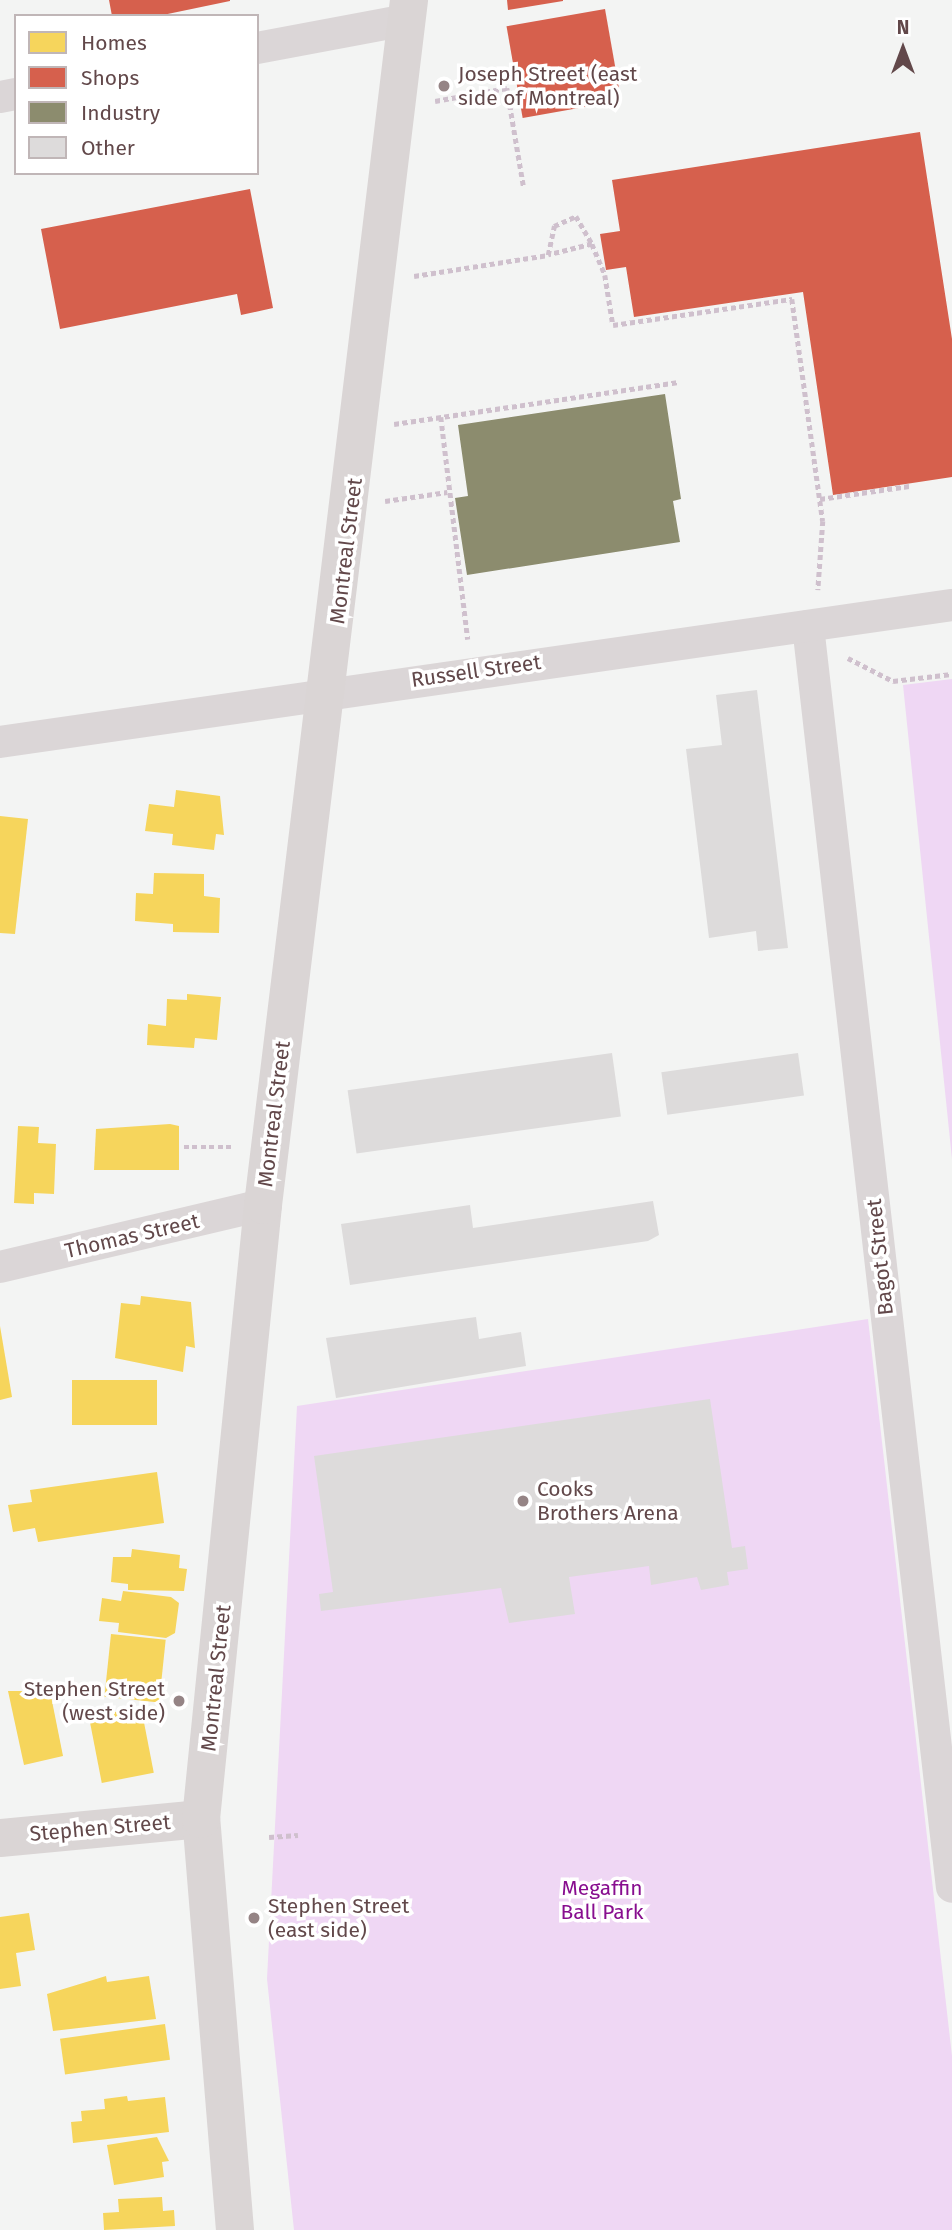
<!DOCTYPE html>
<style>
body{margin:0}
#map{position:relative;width:952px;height:2230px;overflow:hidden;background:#f3f4f3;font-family:"Fira Sans",sans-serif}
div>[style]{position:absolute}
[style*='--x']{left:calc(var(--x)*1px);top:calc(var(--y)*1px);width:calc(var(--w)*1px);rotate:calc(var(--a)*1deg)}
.green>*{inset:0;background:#efd7f4}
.homes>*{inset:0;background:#f6d55c;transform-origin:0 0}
.shops>*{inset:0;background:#d6604d;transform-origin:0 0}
.industry>*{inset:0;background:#8c8c6e}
.building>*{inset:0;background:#dddbdb;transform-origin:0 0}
.path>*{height:4.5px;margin-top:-2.25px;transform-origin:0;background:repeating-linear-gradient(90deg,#cfc0cd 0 5px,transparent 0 8.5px)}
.street>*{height:32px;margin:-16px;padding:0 16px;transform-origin:16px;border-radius:16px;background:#dbd6d7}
.secondary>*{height:38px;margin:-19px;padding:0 19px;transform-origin:19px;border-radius:19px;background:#dad5d5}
.dots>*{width:19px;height:19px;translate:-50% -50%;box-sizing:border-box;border:4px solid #fff;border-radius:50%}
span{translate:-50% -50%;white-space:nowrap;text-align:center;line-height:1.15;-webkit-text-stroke:7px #fff;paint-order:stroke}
.poi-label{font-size:21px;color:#62484a}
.left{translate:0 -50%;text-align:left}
.right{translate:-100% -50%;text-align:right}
.street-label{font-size:21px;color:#62484a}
.park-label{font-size:21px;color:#880e8f}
.legend{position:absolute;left:14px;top:14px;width:245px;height:161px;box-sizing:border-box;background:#fff;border:2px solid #c0b6b7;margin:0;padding:9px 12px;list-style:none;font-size:21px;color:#62484a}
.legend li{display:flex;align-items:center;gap:14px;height:35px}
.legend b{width:35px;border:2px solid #c0b6b7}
.north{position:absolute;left:868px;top:14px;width:70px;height:70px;-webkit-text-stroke:5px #fff;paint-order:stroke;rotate:0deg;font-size:19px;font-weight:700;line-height:28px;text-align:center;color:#62484a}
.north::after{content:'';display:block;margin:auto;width:24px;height:32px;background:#62484a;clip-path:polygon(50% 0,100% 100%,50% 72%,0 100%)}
</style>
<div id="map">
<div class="green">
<div style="clip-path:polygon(952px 679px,952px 1159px,903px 685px)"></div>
<div style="clip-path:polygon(868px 1319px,952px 2056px,952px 2230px,294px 2230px,267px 1979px,297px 1406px)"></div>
</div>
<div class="homes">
<div style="clip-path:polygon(176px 790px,220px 796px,224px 835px,216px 834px,214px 850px,172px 845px,173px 834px,145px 831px,149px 804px,174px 807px)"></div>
<div style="clip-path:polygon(0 816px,28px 819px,15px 934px,0 933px)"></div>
<div style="clip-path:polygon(154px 873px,204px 874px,204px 896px,220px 898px,219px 933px,173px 932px,173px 924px,135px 921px,136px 893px,153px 894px)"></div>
<div style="clip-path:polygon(187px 994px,221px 997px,217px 1040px,195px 1038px,194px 1048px,147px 1045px,148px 1024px,166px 1026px,167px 999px,187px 1000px)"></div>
<div style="clip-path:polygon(170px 1124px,179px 1126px,179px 1170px,94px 1170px,96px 1129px)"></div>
<div style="clip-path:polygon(18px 1126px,39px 1127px,38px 1143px,56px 1144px,54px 1194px,34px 1193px,34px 1204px,14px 1203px)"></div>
<div style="clip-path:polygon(141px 1296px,191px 1302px,195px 1348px,186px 1346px,183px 1372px,115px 1358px,121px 1303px,140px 1305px)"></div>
<div style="clip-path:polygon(0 1326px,12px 1397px,0 1400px)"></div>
<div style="left:157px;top:1380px;width:45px;height:85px;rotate:90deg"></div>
<div style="clip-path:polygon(157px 1472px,164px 1523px,38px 1542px,35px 1528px,13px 1532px,8px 1505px,32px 1502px,30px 1490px)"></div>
<div style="clip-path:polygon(132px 1549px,180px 1555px,179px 1568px,187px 1569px,184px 1591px,128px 1590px,128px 1584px,111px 1582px,113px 1557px,131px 1557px)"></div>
<div style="clip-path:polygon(123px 1591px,171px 1597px,179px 1603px,175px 1633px,166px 1638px,118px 1632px,119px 1623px,99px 1621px,102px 1598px,121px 1601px)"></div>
<div style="left:111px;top:1634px;width:55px;height:63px;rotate:6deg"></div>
<div style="clip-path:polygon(8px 1691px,50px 1691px,63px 1756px,24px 1765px)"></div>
<div style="left:141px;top:1707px;width:67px;height:53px;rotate:79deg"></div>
<div style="clip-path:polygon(29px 1913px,35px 1950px,16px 1953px,21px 1986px,0 1989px,0 1917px)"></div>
<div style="clip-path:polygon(106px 1976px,107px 1982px,149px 1976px,156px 2019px,53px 2031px,47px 1994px)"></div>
<div style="left:165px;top:2024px;width:36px;height:106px;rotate:82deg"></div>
<div style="clip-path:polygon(127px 2096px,128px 2101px,165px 2097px,169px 2132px,73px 2143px,71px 2122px,82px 2121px,81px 2111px,105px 2109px,104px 2099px)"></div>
<div style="clip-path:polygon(157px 2137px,169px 2161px,162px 2162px,164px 2177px,114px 2185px,107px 2145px)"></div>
<div style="clip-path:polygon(162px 2197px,163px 2211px,174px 2210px,175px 2226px,104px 2230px,103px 2213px,119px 2212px,118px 2199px)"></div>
</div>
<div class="shops">
<div style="clip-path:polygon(109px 0,230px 0,230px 1px,158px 16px,112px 16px)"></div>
<div style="clip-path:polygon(507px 0,563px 0,563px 1px,508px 10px)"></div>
<div style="left:605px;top:9px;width:93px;height:100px;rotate:80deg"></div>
<div style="clip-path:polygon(920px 132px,952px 339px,952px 477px,833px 495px,803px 292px,634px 317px,626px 267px,606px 270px,600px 234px,620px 231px,612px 180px)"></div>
<div style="clip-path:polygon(250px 189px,273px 308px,241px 315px,237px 294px,60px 329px,41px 229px)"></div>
</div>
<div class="industry">
<div style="clip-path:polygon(665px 394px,681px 499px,673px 501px,680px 542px,467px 575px,455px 498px,468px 496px,458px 425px)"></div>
</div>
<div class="building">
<div style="clip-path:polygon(757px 690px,788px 948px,758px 951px,756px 931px,709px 938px,686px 749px,722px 745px,716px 695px)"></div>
<div style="left:612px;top:1053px;width:64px;height:267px;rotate:82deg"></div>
<div style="left:798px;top:1053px;width:43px;height:138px;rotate:82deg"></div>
<div style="clip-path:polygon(653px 1201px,659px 1235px,648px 1241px,350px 1285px,341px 1224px,470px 1205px,473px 1228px)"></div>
<div style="clip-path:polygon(476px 1317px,479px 1339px,521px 1332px,526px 1366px,336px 1398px,326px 1338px)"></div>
<div style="clip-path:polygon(710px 1399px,732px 1548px,745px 1546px,748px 1569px,727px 1572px,729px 1585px,701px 1590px,697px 1577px,651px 1585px,649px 1566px,569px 1577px,575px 1614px,509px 1623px,501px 1588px,321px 1611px,319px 1594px,333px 1592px,314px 1456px)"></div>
</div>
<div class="path">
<div style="--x:435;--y:101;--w:73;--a:-10.2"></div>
<div style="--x:507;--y:88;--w:101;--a:80.4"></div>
<div style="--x:592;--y:244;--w:34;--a:67"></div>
<div style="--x:605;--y:275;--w:51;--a:80.9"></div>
<div style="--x:613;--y:325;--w:181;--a:-8.3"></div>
<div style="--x:792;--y:299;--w:224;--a:82.1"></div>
<div style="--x:823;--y:521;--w:69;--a:94.1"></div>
<div style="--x:414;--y:276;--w:136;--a:-8.9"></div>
<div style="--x:548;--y:255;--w:30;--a:-78"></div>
<div style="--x:554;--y:226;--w:24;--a:-24"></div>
<div style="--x:576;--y:216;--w:32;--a:60"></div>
<div style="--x:592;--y:244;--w:45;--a:166"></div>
<div style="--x:441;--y:417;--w:224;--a:83.1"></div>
<div style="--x:394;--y:424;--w:286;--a:-8.4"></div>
<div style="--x:820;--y:499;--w:90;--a:-8.3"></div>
<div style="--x:385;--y:501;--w:63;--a:-8.3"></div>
<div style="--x:848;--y:658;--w:51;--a:27.1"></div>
<div style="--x:893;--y:681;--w:59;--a:-6.8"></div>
<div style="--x:184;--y:1147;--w:48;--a:0"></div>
<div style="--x:269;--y:1837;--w:29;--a:-4"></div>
</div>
<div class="street">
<div style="--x:257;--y:48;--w:152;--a:-10.6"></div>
<div style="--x:0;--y:97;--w:16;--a:-11"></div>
<div style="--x:808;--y:626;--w:1269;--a:83.49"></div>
<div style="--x:0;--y:742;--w:962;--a:-8.19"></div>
<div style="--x:0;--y:1267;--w:270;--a:-13.3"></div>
</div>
<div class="secondary">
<div style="--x:0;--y:1838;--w:202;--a:-5.4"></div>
<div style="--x:235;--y:2230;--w:412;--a:-94.7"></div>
<div style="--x:201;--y:1819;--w:617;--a:-84.23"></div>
<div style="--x:263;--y:1205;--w:1214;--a:-83.09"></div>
</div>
<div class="dots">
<div style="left:444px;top:86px;background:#958485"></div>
<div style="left:523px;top:1501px;background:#958485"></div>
<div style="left:179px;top:1701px;background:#958485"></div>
<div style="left:254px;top:1918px;background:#958485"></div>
</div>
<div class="poi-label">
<span class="left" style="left:458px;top:86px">Joseph Street (east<br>side of Montreal)</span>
<span class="left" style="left:537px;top:1501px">Cooks<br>Brothers Arena</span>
<span class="right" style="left:165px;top:1701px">Stephen Street<br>(west side)</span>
<span class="left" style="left:268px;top:1918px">Stephen Street<br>(east side)</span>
</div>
<div class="street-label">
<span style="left:346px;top:551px;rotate:-83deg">Montreal Street</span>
<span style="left:476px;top:671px;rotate:-8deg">Russell Street</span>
<span style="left:274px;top:1114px;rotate:-83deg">Montreal Street</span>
<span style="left:132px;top:1236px;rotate:-13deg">Thomas Street</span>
<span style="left:880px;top:1257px;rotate:-96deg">Bagot Street</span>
<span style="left:216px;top:1678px;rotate:-84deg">Montreal Street</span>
<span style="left:100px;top:1828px;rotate:-5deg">Stephen Street</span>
</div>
<div class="park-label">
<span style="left:602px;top:1900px">Megaffin<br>Ball Park</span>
</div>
<ul class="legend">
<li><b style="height:19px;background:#f6d55c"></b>Homes</li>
<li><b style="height:19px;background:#d6604d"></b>Shops</li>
<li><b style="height:19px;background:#8c8c6e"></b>Industry</li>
<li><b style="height:19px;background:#dddbdb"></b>Other</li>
</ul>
<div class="north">N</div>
</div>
